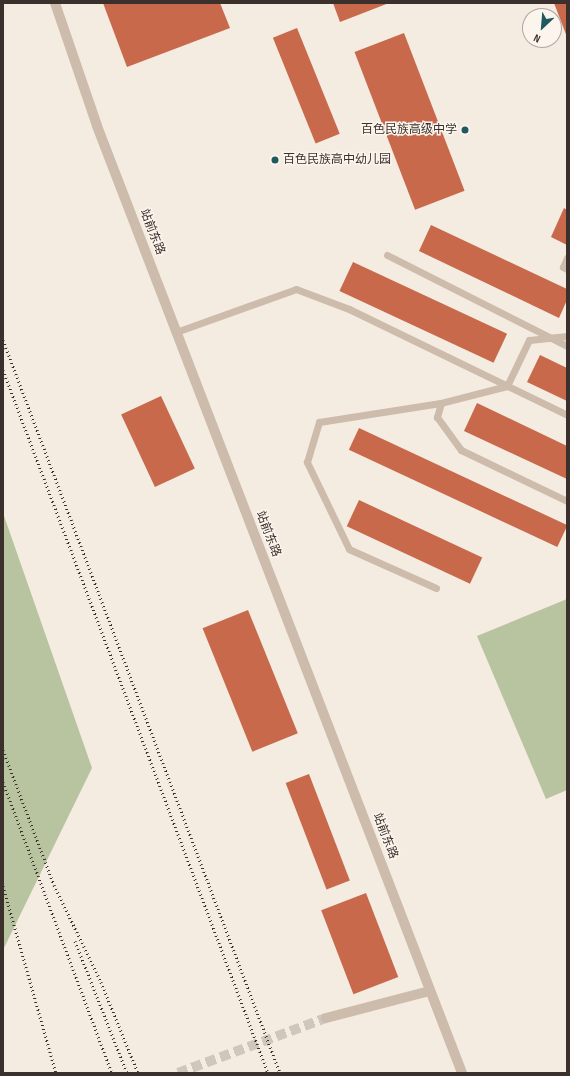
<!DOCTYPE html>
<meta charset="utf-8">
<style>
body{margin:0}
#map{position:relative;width:570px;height:1076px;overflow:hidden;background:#f4ebe1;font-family:"Sofia Sans Condensed","Noto Sans SC",sans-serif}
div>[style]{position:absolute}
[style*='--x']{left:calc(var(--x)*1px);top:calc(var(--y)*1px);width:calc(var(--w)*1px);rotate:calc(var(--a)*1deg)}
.green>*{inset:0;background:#b8c4a0}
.building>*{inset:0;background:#c8694b;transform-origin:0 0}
.minor-tunnel>*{height:10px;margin-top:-5px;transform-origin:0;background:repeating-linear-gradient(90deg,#cfc6bd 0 10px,transparent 0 15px)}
.service>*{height:7px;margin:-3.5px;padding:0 3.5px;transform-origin:3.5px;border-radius:3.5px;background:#cdbbac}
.minor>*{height:10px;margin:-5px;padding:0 5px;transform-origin:5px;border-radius:5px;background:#cdbbac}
.rail>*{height:3px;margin-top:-1.5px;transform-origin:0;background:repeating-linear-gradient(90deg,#3b302b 0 1px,transparent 0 4px)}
.dots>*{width:11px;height:11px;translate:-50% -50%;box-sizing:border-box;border:2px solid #fbf5ee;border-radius:50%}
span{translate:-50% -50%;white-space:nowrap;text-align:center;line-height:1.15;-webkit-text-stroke:3px #fbf5ee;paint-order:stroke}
.poi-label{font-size:12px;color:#3b302b}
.right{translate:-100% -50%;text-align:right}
.left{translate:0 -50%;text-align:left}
.street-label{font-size:12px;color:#3b302b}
.frame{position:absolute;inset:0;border:4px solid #3b302b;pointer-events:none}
.north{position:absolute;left:522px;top:8px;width:40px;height:40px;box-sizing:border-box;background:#fbf5ee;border:1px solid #aea6a0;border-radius:50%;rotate:206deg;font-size:11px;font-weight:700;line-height:16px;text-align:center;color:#3b302b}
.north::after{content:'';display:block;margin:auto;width:14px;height:18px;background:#1f5a5e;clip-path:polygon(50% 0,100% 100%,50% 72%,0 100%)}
</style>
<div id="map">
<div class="green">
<div style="clip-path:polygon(3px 513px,92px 768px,3px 950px)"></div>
<div style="clip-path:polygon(567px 599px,567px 790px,546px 799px,477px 636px)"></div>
</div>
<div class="building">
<div style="clip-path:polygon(103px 3px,220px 3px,230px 28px,127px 67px)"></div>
<div style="clip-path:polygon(333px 3px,389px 3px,340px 22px)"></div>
<div style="clip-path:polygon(554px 3px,567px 3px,567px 37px)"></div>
<div style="left:297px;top:28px;width:114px;height:26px;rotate:68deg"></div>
<div style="left:404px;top:33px;width:169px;height:53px;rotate:69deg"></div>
<div style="clip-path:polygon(564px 208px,567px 210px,567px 245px,551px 237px)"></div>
<div style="clip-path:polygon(431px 225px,567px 289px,567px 300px,559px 318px,419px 251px)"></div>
<div style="left:353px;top:262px;width:170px;height:32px;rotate:25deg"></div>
<div style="clip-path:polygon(540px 355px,567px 368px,567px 401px,527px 382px)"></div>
<div style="left:161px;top:396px;width:80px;height:44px;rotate:65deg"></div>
<div style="clip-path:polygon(477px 403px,567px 446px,567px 479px,464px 431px)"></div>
<div style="left:359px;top:428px;width:230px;height:24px;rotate:25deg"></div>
<div style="left:359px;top:500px;width:136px;height:29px;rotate:25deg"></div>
<div style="left:248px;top:610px;width:133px;height:49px;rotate:68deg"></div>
<div style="left:309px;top:774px;width:114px;height:25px;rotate:69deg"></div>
<div style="left:366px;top:893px;width:90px;height:48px;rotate:69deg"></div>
</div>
<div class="minor-tunnel">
<div style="--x:178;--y:1073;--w:158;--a:-20.4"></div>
</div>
<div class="service">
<div style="--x:387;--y:255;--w:202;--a:26.8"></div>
<div style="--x:567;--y:258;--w:10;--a:114"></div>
<div style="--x:563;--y:267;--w:4;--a:27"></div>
<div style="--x:176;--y:332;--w:127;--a:-19.7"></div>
<div style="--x:296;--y:289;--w:57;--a:20.7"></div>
<div style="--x:349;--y:309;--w:242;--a:25.9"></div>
<div style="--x:567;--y:336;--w:38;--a:174"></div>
<div style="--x:529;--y:340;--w:51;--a:115.6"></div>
<div style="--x:507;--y:386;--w:68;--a:165.6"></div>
<div style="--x:441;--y:403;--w:15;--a:106"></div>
<div style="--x:437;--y:417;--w:41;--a:54"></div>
<div style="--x:461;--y:450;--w:118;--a:25.7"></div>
<div style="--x:436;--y:588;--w:95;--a:-155.9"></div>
<div style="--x:349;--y:549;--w:97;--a:-115.8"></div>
<div style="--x:307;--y:462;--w:42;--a:-73.3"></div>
<div style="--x:319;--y:422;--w:123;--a:-8.9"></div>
</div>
<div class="minor">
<div style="--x:55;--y:3;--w:130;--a:71.1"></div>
<div style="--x:97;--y:126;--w:1015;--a:68.92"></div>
<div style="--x:326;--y:1018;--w:107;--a:-14.6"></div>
</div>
<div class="rail">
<div style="--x:3;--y:340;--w:784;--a:69.3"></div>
<div style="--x:3;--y:370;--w:751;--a:69.35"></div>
<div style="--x:3;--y:750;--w:144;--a:69.3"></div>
<div style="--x:54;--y:885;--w:108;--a:64.1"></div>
<div style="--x:101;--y:982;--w:98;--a:67.9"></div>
<div style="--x:3;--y:782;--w:311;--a:69.5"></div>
<div style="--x:3;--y:886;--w:194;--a:74.2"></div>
<div style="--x:75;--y:941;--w:142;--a:68.5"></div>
</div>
<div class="dots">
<div style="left:465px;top:130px;background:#1f5a5e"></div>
<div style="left:275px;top:160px;background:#1f5a5e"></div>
</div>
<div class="poi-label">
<span class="right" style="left:457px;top:130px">百色民族高级中学</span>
<span class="left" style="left:283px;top:160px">百色民族高中幼儿园</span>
</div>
<div class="street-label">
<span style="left:152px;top:232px;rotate:69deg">站前东路</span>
<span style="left:268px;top:534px;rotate:69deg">站前东路</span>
<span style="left:385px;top:836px;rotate:69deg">站前东路</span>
</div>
<div class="frame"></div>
<div class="north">N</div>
</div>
